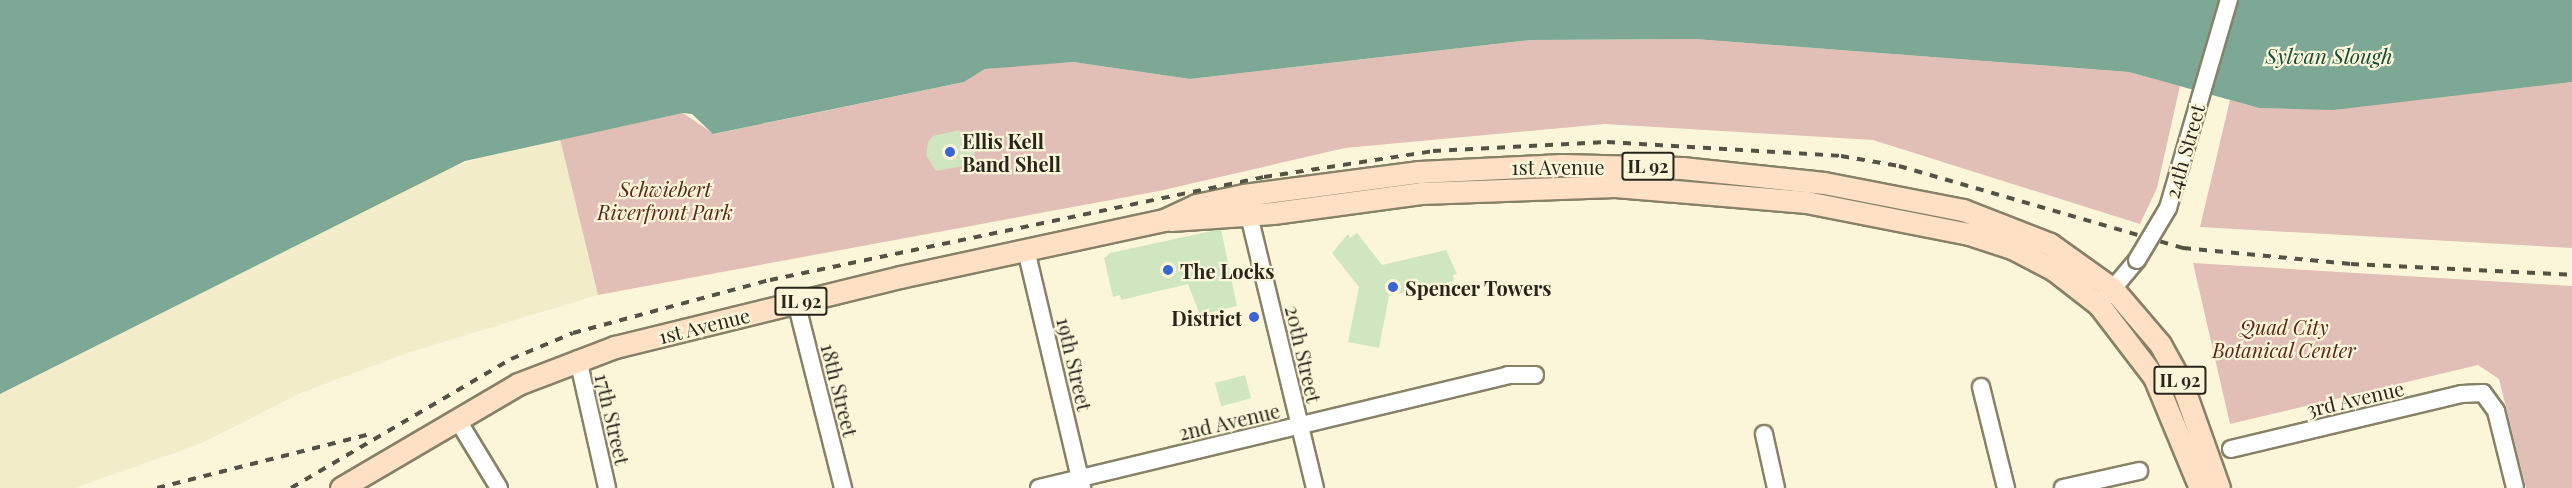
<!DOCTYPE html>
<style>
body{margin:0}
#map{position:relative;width:2572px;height:488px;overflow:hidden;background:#fbf6d9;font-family:"Playfair Display",serif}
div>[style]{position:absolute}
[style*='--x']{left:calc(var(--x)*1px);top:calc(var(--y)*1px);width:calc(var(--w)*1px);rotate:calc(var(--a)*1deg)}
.built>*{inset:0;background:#f2ecc8}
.green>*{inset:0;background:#e1bfb7}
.water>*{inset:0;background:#7ca895}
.building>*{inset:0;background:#d0e6c0;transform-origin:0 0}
.roads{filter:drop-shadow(2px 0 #868167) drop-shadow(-2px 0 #868167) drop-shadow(0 2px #868167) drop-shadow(0 -2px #868167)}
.minor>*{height:16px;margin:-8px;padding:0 8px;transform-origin:8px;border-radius:8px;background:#fff}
.major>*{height:21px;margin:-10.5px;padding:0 10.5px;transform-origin:10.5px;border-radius:10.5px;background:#fee1c4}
.rail>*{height:4px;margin-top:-2px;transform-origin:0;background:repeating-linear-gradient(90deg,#545243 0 8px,transparent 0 16px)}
.bridges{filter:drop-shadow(2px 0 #868167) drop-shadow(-2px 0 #868167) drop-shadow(0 2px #868167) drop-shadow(0 -2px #868167)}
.minor-bridge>*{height:16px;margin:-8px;padding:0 8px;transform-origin:8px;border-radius:8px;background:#fff}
.dots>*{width:16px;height:16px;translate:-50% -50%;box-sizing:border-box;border:3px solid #fbf6d9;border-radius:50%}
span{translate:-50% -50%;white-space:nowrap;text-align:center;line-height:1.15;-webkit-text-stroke:4.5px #fbf6d9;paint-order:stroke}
.shield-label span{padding:2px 4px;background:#fbf6d9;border:2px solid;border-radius:4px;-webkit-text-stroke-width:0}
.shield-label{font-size:18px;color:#28261b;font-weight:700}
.poi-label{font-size:20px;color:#28261b;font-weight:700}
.left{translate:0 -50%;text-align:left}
.right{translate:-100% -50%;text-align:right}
.street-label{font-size:20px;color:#28261b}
.park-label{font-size:20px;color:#5d2418;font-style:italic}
.water-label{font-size:21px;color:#144e3a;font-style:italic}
</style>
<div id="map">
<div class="built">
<div style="clip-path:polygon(560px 139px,598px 295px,407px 353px,301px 393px,200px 444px,74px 488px,0 488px,0 394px,428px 176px,490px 154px)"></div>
</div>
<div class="green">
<div style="clip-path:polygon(1695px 39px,2129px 72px,2180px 86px,2157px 188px,2140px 224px,1873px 140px,1605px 124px,1345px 148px,1159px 191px,598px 295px,560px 139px,683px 113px,714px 134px,964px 82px,985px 69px,1023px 65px,1073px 62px,1190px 79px,1531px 40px)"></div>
<div style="clip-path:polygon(2572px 82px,2572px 248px,2200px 227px,2230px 100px,2259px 108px,2333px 109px)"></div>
<div style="clip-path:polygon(2193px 263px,2572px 286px,2572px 488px,2526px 488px,2499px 379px,2478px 365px,2230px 424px)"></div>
</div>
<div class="water">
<div style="clip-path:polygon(0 0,2572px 0,2572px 82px,2333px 110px,2259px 108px,2129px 72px,1695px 39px,1531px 40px,1190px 79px,1073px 62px,985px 69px,964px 82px,713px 134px,692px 114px,683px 113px,465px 161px,0 394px)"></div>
</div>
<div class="building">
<div style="clip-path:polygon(959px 130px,961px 136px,970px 134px,975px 157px,967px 159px,968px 165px,936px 171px,926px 155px,928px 142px,933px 136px)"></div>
<div style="clip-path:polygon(1221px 229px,1237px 306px,1200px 315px,1188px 284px,1121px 300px,1120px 295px,1113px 297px,1104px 258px,1110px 253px)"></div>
<div style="clip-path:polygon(1357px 233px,1382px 265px,1446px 250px,1457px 274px,1453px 275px,1454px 281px,1389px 296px,1379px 348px,1348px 342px,1359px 287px,1332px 253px,1348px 234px,1350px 238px)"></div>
<div style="left:1245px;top:375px;width:24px;height:31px;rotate:75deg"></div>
</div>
<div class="roads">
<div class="minor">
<div style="--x:1246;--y:203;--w:293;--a:76.4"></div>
<div style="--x:1026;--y:250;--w:244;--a:76.7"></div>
<div style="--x:2105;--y:298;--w:50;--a:-49.9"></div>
<div style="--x:796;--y:302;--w:192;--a:75.8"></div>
<div style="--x:578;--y:359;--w:132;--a:77.3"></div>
<div style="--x:1981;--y:387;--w:104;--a:76.1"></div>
<div style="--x:457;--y:419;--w:81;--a:58.7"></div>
<div style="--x:1764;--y:434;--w:55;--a:77.5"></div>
<div style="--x:2231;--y:449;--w:237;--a:-13.4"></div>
<div style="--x:2462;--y:394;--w:21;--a:-3"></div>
<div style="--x:2483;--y:393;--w:22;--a:54"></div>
<div style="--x:2496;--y:411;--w:79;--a:76.1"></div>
<div style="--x:1039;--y:488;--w:482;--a:-13.5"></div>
<div style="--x:1508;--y:375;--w:27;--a:0"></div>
<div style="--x:2063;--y:488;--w:78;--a:-12.6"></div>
</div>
<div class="major">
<div style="--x:1171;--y:220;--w:102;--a:-3.9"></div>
<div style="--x:1273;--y:213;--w:149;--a:-7.7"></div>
<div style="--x:1421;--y:193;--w:194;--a:-2.1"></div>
<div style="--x:1615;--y:186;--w:192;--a:4.8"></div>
<div style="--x:1806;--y:202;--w:166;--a:11.1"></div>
<div style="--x:1969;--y:234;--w:45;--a:18"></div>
<div style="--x:2012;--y:248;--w:47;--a:27.6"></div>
<div style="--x:2054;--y:270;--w:57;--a:37.9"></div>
<div style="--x:2099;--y:305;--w:91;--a:52.6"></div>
<div style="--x:2154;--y:377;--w:120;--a:67.5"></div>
<div style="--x:341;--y:488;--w:205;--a:-30.4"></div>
<div style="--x:518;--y:384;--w:104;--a:-20.9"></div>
<div style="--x:615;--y:347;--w:293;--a:-13.8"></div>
<div style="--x:900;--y:277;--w:270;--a:-12.2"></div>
<div style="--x:1164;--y:220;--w:35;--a:-25"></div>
<div style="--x:1196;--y:205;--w:49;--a:-11.8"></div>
<div style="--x:1244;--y:195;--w:177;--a:-7.5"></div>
<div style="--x:1419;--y:172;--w:143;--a:-2.8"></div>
<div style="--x:1562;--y:165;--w:120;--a:1.4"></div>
<div style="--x:1682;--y:168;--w:143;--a:6"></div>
<div style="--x:1824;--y:183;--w:142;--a:11"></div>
<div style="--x:1963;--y:210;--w:93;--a:21.3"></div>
<div style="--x:2050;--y:244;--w:77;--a:35.5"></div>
<div style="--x:2113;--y:289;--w:72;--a:49.5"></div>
<div style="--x:2160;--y:344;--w:46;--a:61.2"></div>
<div style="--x:2182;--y:384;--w:110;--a:70.4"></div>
</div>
</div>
<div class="rail">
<div style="--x:157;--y:488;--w:221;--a:-14.2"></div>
<div style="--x:291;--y:488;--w:255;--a:-30.4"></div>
<div style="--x:511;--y:359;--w:67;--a:-22.8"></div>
<div style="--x:573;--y:333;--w:204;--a:-15.1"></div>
<div style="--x:770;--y:280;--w:505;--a:-11.78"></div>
<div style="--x:1264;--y:177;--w:171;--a:-8.7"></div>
<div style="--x:1433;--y:151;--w:174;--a:-3"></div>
<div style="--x:1607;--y:142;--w:234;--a:3.4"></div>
<div style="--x:1841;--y:156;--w:59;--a:9.8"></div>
<div style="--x:1899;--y:166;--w:296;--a:16.1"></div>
<div style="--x:2183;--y:248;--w:169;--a:5.4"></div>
<div style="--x:2351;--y:264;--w:221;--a:2.8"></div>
</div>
<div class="bridges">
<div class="minor-bridge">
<div style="--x:2137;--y:260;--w:61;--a:-59.2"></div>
<div style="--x:2168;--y:208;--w:217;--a:-73.7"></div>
</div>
</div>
<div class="dots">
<div style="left:950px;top:152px;background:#3b64d5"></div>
<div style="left:1168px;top:270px;background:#3b64d5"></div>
<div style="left:1393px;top:287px;background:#3b64d5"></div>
<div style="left:1254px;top:317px;background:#3b64d5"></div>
</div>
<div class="shield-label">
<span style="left:1648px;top:166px">IL 92</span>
<span style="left:801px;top:301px">IL 92</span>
<span style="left:2180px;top:380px">IL 92</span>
</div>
<div class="poi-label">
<span class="left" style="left:962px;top:152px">Ellis Kell<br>Band Shell</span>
<span class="left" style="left:1180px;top:270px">The Locks</span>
<span class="left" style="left:1405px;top:287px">Spencer Towers</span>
<span class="right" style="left:1242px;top:317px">District</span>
</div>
<div class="street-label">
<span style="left:2184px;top:151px;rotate:-74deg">24th Street</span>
<span style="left:1558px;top:166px">1st Avenue</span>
<span style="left:704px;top:325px;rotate:-14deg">1st Avenue</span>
<span style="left:1304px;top:354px;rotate:77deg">20th Street</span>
<span style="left:1075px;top:364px;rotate:77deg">19th Street</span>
<span style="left:840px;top:390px;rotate:76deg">18th Street</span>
<span style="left:2355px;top:398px;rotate:-13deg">3rd Avenue</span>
<span style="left:613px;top:419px;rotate:77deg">17th Street</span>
<span style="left:1229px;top:421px;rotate:-13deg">2nd Avenue</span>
</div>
<div class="park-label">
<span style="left:665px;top:200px">Schwiebert<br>Riverfront Park</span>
<span style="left:2284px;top:338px">Quad City<br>Botanical Center</span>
</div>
<div class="water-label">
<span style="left:2329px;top:55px">Sylvan Slough</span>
</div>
</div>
